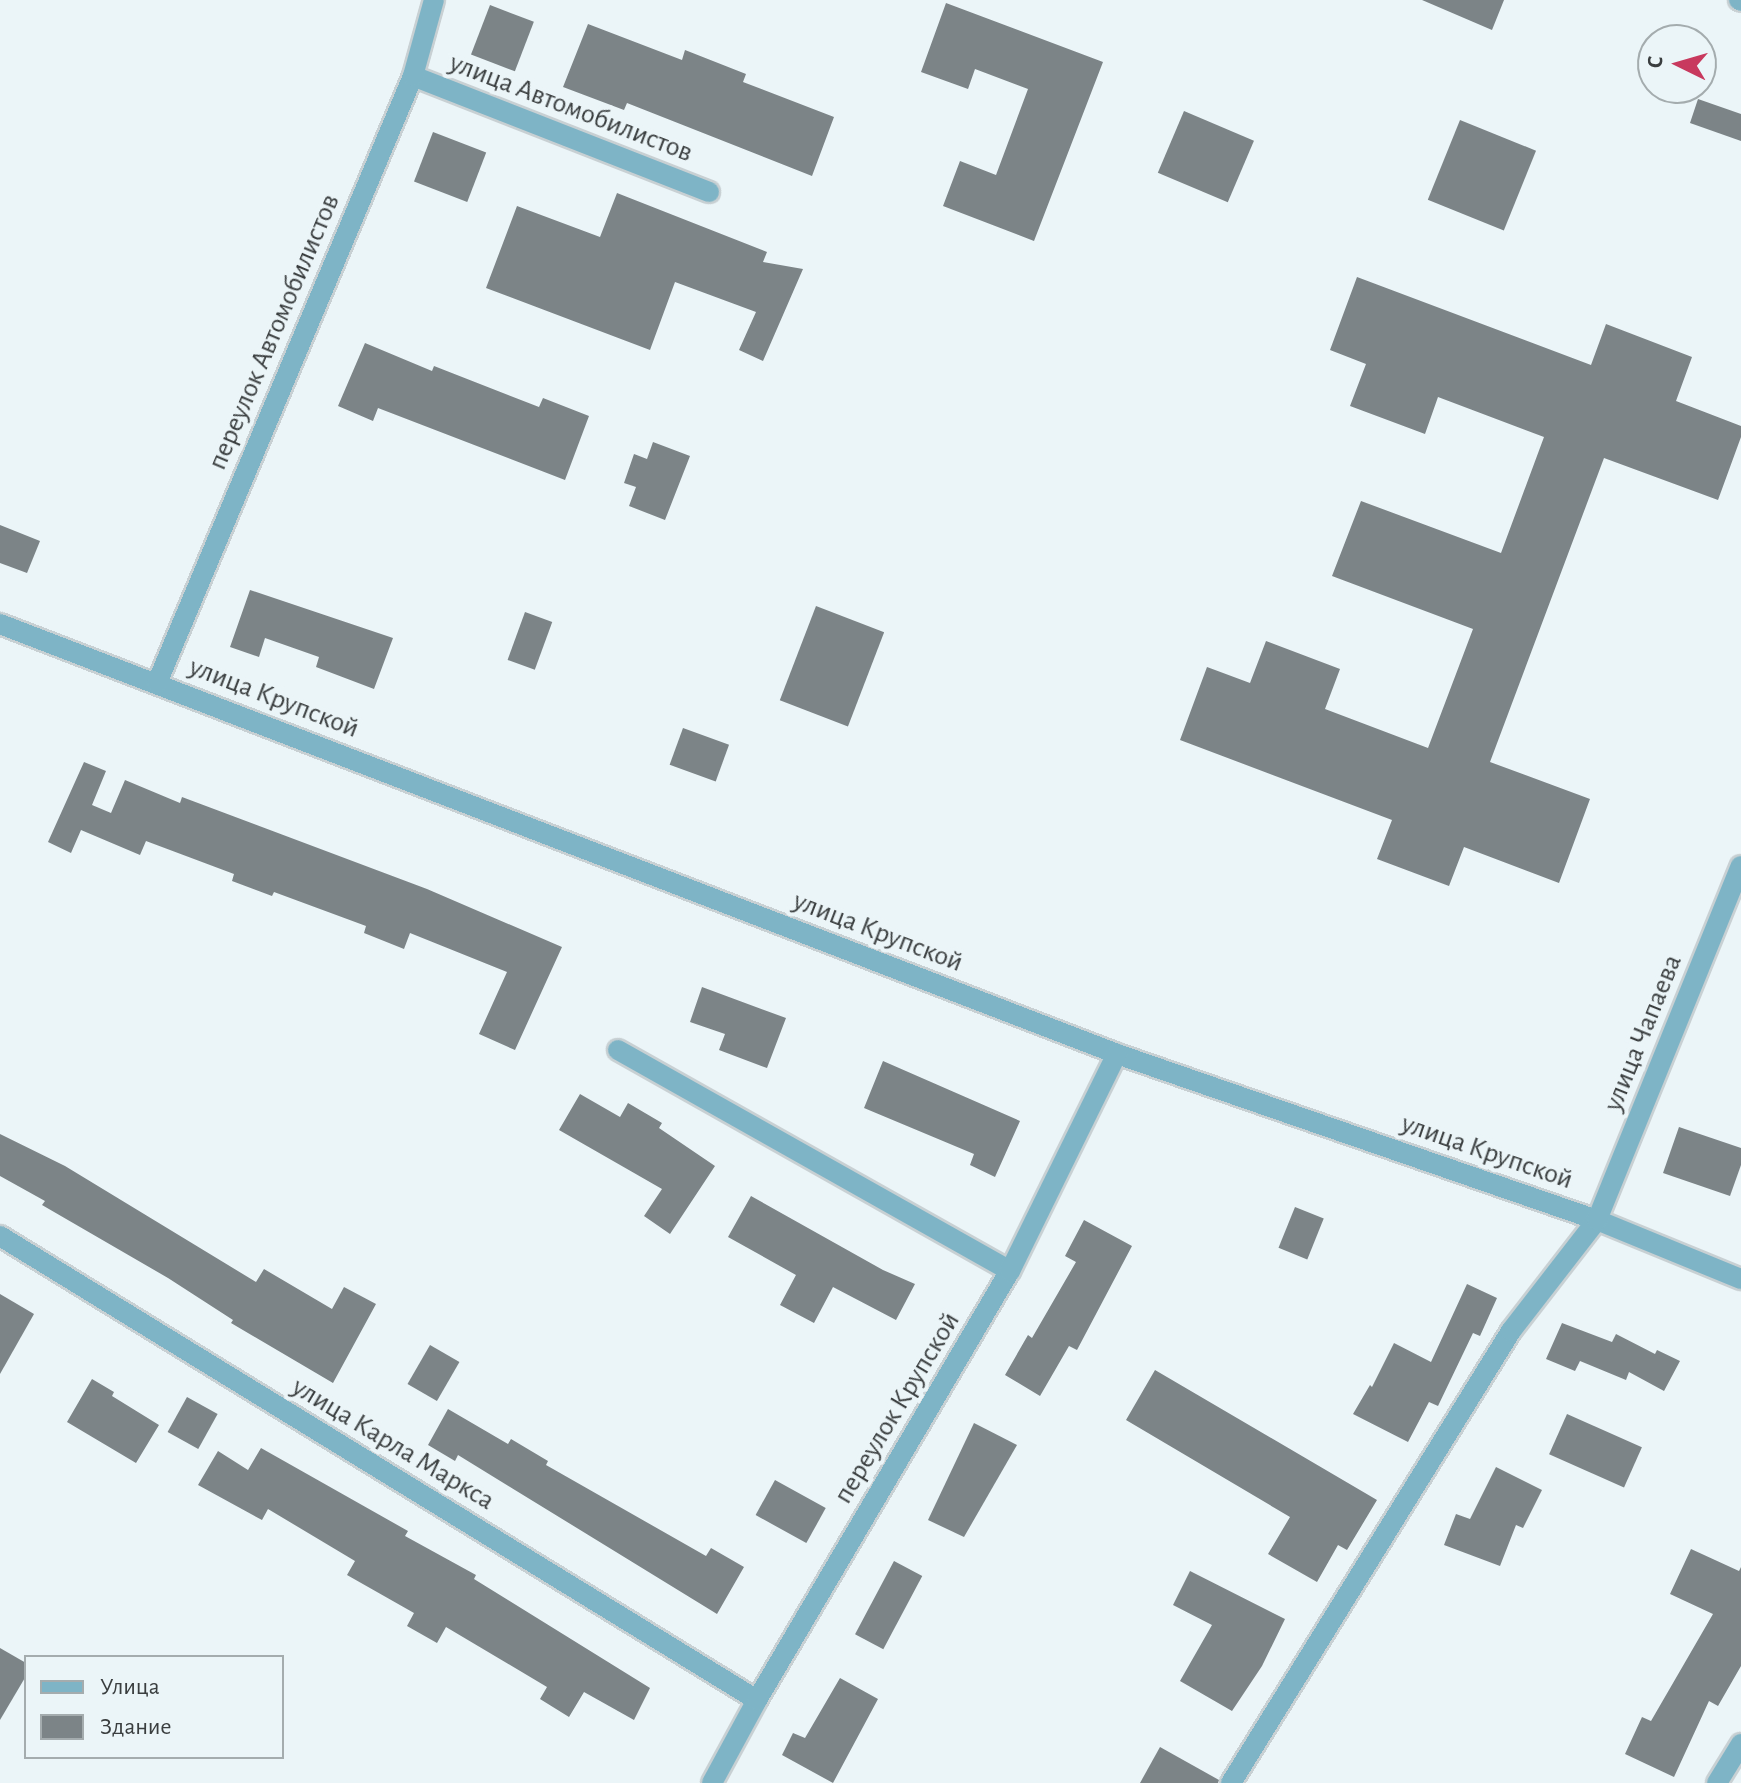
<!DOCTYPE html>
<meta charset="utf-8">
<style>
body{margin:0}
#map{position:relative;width:1741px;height:1783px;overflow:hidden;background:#ebf5f8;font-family:"Alegreya Sans",sans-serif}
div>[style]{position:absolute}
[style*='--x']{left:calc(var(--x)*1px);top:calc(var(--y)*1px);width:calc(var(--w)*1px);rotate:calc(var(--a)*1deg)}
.building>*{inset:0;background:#7c8487;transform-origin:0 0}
.roads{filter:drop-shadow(2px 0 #c8d0d3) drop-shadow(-2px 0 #c8d0d3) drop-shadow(0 2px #c8d0d3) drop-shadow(0 -2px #c8d0d3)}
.minor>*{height:20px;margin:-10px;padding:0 10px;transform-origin:10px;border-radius:10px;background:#7eb4c6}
span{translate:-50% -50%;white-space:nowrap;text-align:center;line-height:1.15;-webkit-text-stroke:8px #ebf5f8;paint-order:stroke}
.street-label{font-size:28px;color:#3a3e3f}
.legend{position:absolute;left:24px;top:1655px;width:260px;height:104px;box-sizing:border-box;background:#ebf5f8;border:2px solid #a4acae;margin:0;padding:10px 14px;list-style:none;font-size:24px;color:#3a3e3f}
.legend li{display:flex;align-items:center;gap:16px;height:40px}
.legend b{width:40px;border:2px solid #a4acae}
.north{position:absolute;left:1637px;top:24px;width:80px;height:80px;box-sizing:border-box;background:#ebf5f8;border:2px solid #a4acae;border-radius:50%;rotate:275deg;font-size:22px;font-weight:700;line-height:32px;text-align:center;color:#3a3e3f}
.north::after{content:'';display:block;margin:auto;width:28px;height:36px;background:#c8395e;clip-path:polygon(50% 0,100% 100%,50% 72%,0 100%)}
</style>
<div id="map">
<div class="building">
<div style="clip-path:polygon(1422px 0,1504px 0,1492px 30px)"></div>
<div style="clip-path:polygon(946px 3px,1103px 62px,1034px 241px,943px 206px,960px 161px,996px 175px,1028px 89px,975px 69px,968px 89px,921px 72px)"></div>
<div style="left:490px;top:5px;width:47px;height:53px;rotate:21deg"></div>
<div style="clip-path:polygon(588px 24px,682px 60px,685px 50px,746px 74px,743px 82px,834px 117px,812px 176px,627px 103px,624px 110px,563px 87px)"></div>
<div style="clip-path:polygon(1698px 99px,1741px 114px,1741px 141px,1690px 123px)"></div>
<div style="left:1184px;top:111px;width:76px;height:67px;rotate:23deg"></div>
<div style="left:1460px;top:120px;width:82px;height:86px;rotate:22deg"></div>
<div style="left:433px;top:132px;width:57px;height:53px;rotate:21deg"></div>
<div style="clip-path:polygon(617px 193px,767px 252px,763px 262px,803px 269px,763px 361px,739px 350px,756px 312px,675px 282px,650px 350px,486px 288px,517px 206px,600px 237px)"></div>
<div style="clip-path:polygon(1357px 277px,1591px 365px,1606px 324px,1692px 357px,1676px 401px,1741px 426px,1741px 437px,1718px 500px,1604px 458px,1490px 762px,1590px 799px,1559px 883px,1464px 847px,1449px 886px,1377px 859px,1392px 820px,1180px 740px,1207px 667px,1250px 683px,1266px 641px,1340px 669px,1325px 709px,1428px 748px,1473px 629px,1332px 576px,1361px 501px,1501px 553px,1544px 437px,1438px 397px,1425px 434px,1350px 406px,1366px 364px,1330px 350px)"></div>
<div style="clip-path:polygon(365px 343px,432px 371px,434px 366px,539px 407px,543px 398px,589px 416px,565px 480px,378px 408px,373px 421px,338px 406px)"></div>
<div style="clip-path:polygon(653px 442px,690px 456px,665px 520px,629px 506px,636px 487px,624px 483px,634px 454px,647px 459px)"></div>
<div style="clip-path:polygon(0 525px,40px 541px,27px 573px,0 563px)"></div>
<div style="clip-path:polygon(250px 590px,393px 638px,374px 689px,316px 667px,319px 657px,265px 638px,259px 657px,230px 647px)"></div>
<div style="left:816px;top:606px;width:73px;height:101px;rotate:21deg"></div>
<div style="left:525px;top:612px;width:29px;height:51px;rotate:20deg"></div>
<div style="left:683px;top:728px;width:49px;height:39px;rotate:20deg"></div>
<div style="clip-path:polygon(84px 762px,106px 771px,92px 805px,111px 813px,125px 780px,180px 803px,182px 797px,427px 889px,562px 947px,515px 1050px,479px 1034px,507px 972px,410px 933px,404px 949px,364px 933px,366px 926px,274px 892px,272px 896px,232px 881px,234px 874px,146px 841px,140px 855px,81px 830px,71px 853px,48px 842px)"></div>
<div style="clip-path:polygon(702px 987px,786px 1018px,767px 1068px,719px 1050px,725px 1034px,690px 1022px)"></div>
<div style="clip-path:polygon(883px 1061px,1020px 1121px,995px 1177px,970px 1165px,974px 1154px,864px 1108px)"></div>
<div style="clip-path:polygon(580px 1094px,620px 1117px,628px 1103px,662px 1123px,659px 1128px,715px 1166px,670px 1234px,644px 1216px,662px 1189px,559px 1130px)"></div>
<div style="clip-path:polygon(1679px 1127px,1741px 1148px,1741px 1165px,1730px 1196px,1663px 1173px)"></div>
<div style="clip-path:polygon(0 1134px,65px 1166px,256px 1282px,264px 1269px,332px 1309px,344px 1287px,376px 1304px,333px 1383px,231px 1323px,233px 1320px,168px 1278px,42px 1205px,45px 1201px,0 1176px)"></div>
<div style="clip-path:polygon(751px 1196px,883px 1270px,915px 1284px,896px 1320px,833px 1287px,814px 1323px,780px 1305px,796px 1275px,728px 1237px)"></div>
<div style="left:1295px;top:1207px;width:31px;height:44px;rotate:22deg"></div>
<div style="clip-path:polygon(1084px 1220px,1132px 1246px,1077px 1350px,1069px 1346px,1040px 1396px,1005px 1375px,1028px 1335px,1032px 1338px,1076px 1262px,1065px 1256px)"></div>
<div style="clip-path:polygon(1467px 1284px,1497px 1298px,1480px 1336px,1473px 1333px,1438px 1406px,1429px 1402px,1408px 1442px,1353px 1414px,1370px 1385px,1372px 1387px,1394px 1343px,1431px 1362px)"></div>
<div style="clip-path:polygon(0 1294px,34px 1314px,0 1374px)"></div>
<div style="clip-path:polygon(1562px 1323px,1612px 1342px,1616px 1334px,1655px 1354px,1657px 1350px,1680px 1361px,1664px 1391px,1629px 1372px,1626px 1380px,1580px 1361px,1575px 1371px,1546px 1359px)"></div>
<div style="left:430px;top:1345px;width:34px;height:45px;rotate:30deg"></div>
<div style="clip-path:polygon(1155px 1370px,1377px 1500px,1347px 1550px,1338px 1545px,1317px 1582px,1268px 1554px,1290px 1517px,1126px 1420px)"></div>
<div style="clip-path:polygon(92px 1379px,114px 1392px,112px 1396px,159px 1425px,136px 1463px,67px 1422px)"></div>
<div style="left:187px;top:1397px;width:35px;height:40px;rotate:29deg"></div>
<div style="clip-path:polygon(448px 1409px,508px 1444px,511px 1439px,548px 1461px,546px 1465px,706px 1556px,711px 1548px,744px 1567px,717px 1614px,458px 1455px,455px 1461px,428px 1445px)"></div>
<div style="left:1567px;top:1414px;width:82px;height:44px;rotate:24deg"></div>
<div style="clip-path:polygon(974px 1423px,1017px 1445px,964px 1537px,928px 1520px)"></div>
<div style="clip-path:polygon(261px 1448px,408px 1531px,405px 1536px,476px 1575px,474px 1579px,650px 1688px,634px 1720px,584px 1692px,569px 1717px,540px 1699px,547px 1687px,446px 1627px,437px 1643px,407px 1626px,414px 1613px,347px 1575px,355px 1561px,268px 1509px,262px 1520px,198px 1485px,218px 1451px,248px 1470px)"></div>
<div style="clip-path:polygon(1496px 1467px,1542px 1490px,1523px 1528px,1516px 1525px,1500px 1566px,1444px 1545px,1456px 1514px,1470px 1519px)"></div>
<div style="left:775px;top:1480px;width:58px;height:40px;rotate:29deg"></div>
<div style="clip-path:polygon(1691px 1549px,1739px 1571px,1741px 1567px,1741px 1666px,1718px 1706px,1709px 1701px,1674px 1777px,1625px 1754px,1642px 1717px,1651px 1721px,1713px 1614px,1670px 1594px)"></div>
<div style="left:894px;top:1561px;width:32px;height:83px;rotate:28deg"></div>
<div style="clip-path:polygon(1190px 1571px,1285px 1619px,1262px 1666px,1232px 1711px,1180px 1681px,1212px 1625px,1173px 1605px)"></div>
<div style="clip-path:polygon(0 1648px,26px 1663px,26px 1676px,0 1720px)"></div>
<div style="clip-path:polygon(840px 1678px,878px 1699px,833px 1783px,782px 1755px,793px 1733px,805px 1738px)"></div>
<div style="clip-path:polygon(1160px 1747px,1219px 1780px,1218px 1783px,1140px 1783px)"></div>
</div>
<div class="roads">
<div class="minor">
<div style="--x:1739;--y:0;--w:2;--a:27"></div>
<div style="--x:413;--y:76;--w:318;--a:21.4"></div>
<div style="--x:0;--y:624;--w:1197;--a:21.05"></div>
<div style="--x:1117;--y:1054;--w:508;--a:19.08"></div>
<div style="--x:1597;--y:1220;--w:156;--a:22.3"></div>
<div style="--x:157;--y:683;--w:659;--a:-67.13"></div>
<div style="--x:413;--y:76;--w:79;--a:-74.6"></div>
<div style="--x:618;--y:1050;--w:450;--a:29.4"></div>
<div style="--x:0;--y:1236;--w:888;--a:31.51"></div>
<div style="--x:712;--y:1783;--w:94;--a:-61.5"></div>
<div style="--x:757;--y:1700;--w:498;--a:-59.5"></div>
<div style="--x:1010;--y:1271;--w:242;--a:-63.8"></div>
<div style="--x:1231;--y:1783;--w:532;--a:-58.22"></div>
<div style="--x:1511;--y:1331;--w:140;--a:-52.2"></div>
<div style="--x:1597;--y:1220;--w:382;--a:-67.9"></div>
<div style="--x:1717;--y:1783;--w:46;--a:-58.4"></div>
</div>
</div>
<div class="street-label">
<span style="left:571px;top:108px;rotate:21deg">улица Автомобилистов</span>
<span style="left:274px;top:332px;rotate:-67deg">переулок Автомобилистов</span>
<span style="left:274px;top:698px;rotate:21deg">улица Крупской</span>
<span style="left:878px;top:932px;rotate:21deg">улица Крупской</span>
<span style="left:1643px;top:1033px;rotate:-68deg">улица Чапаева</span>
<span style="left:1487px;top:1152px;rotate:19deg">улица Крупской</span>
<span style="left:897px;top:1408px;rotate:-59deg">переулок Крупской</span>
<span style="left:393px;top:1444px;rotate:31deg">улица Карла Маркса</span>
</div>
<ul class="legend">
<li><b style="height:10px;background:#7eb4c6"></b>Улица</li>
<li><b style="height:22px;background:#7c8487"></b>Здание</li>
</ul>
<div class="north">С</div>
</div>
